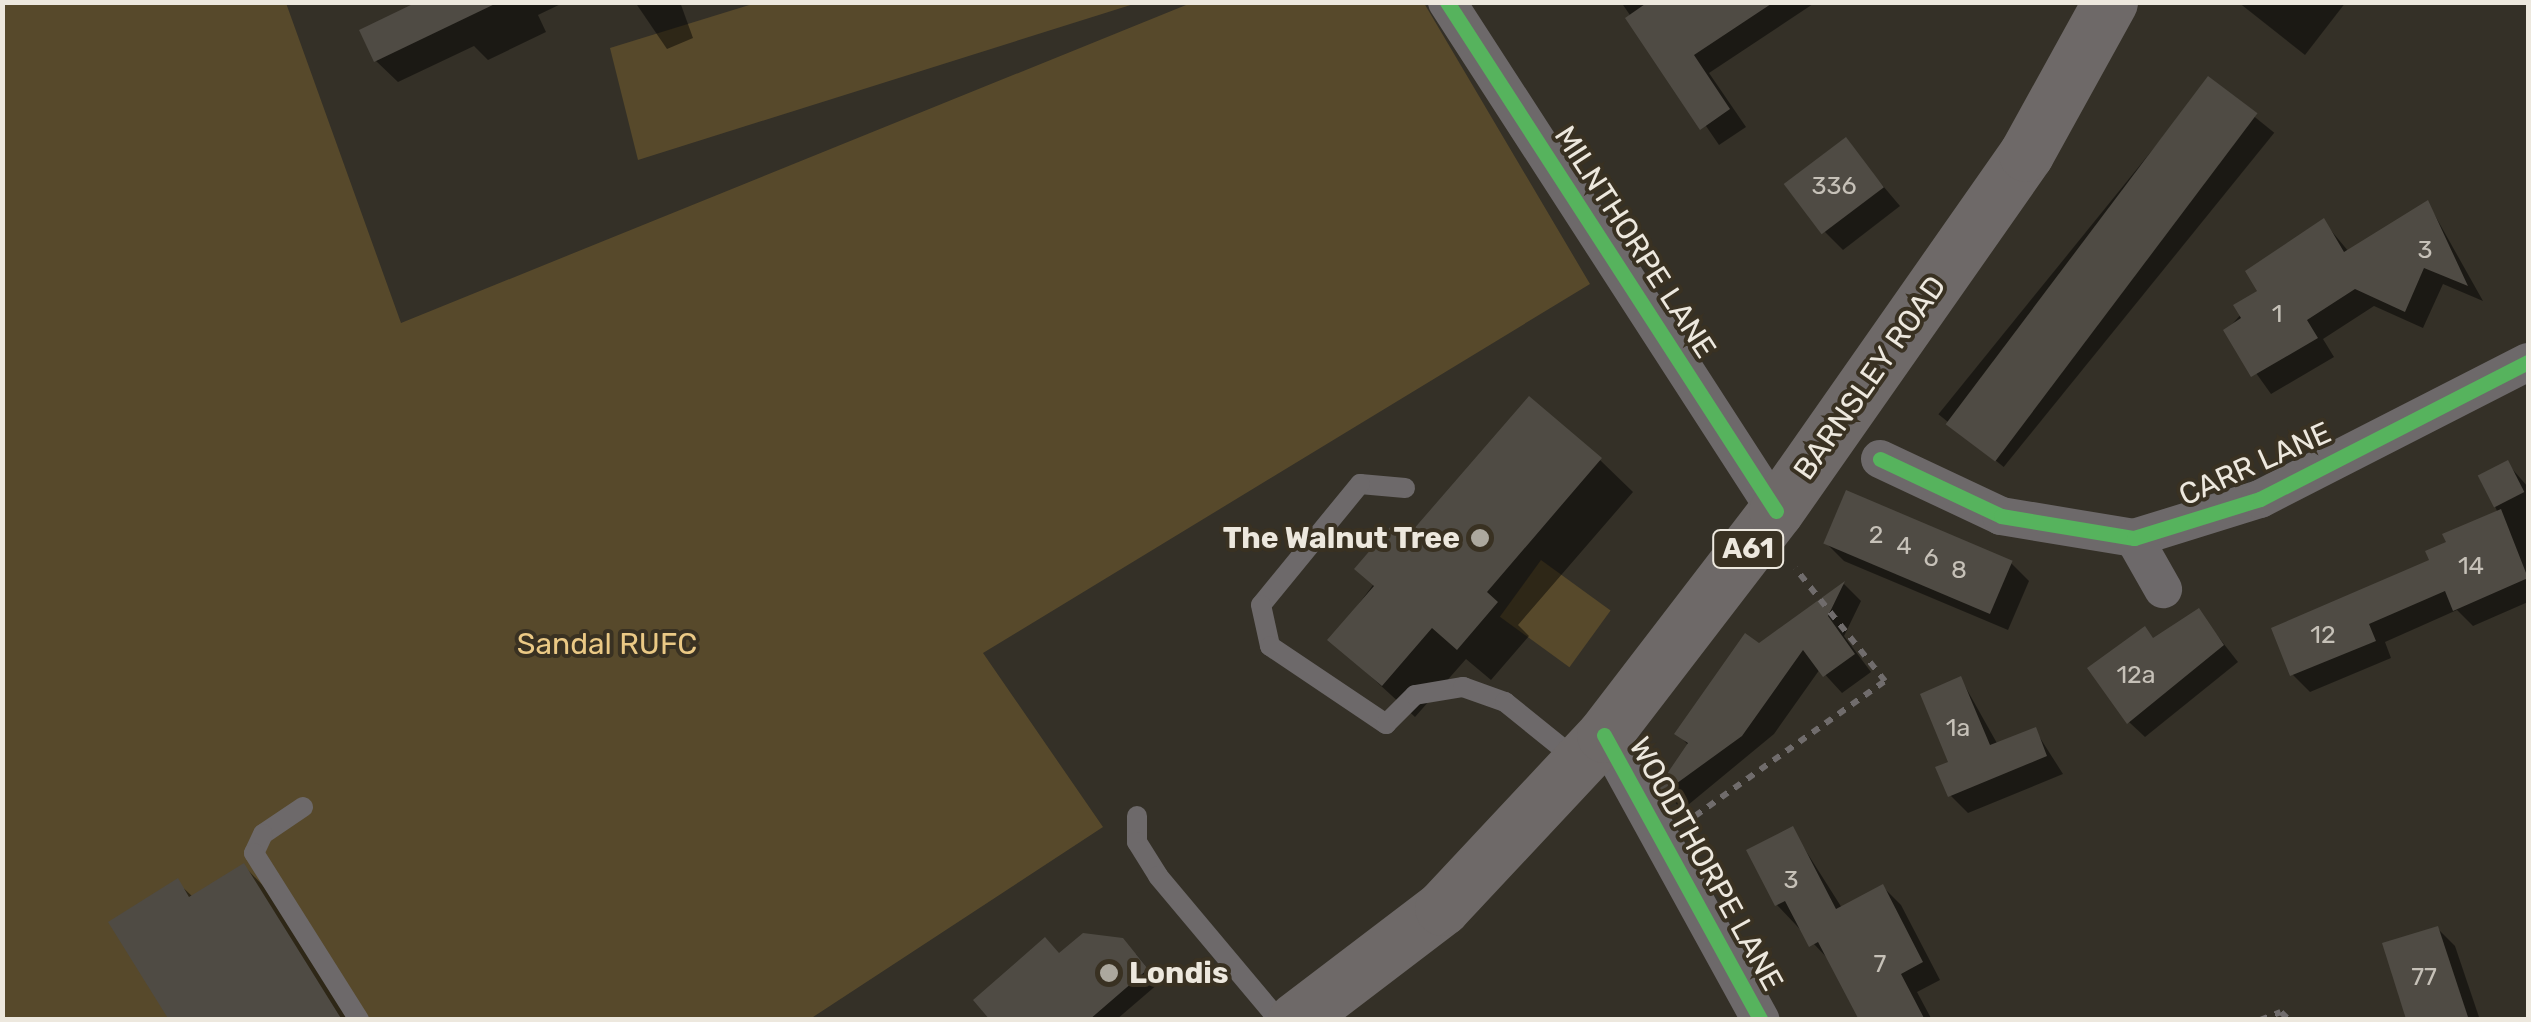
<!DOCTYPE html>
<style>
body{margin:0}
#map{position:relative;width:2531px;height:1022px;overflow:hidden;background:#343027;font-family:Rubik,sans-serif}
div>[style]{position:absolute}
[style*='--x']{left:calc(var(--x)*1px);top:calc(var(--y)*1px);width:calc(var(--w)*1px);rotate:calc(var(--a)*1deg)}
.green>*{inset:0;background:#57492b;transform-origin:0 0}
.shadow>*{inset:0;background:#0007;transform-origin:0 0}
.building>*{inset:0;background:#4f4b44;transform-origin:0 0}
.path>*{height:6px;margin-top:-3px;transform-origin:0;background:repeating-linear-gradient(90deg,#706c6c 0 8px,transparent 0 16px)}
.lane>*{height:20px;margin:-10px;padding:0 10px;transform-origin:10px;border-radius:10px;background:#6d696a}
.street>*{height:38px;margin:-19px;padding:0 19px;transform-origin:19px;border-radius:19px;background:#6d696a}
.primary>*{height:55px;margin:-27.5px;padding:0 27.5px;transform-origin:27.5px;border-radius:27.5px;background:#6e6968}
.cycleway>*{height:15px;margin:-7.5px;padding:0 7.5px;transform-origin:7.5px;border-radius:7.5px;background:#56b35d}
.dots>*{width:28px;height:28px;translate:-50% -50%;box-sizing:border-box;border:5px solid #393122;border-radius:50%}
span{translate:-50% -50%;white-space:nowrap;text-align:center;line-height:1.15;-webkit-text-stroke:8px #393122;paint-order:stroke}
.number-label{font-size:25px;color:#c6c1b8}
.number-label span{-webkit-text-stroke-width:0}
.shield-label span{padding:2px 8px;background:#393122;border:2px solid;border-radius:8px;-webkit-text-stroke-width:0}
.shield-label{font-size:28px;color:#ede8de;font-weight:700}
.street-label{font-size:30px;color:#ede8de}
.poi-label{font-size:30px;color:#ede8de;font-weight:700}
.right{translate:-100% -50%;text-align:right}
.left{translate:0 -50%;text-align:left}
.park-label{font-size:30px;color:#ebc985}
.frame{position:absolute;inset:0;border:5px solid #ede8de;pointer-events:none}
</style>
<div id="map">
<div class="green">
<div style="clip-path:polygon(759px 2px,1137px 2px,1137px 3px,638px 160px,610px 48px)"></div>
<div style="clip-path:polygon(2px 3px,286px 3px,401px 323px,1191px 3px,1424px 3px,1590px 284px,983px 653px,1103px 827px,810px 1019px,3px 1019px)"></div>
<div style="left:1541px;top:560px;width:86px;height:70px;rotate:36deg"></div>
</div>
<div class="shadow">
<div style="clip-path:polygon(422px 2px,565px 2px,538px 15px,546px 32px,488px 60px,474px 46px,398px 82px,376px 61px)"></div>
<div style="clip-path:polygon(635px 2px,680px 2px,693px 38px,667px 49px)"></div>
<div style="clip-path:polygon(1621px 2px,1816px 2px,1709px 73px,1746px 127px,1719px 145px)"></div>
<div style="clip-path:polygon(2238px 2px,2346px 2px,2305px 55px)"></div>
<div style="left:2209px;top:80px;width:84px;height:430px;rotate:39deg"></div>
<div style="clip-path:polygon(1845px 141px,1900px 206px,1843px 250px,1825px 232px)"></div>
<div style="clip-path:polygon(2428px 203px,2483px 301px,2443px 284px,2423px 328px,2374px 306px,2323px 339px,2334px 357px,2271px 394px,2226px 331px,2324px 222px,2349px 252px)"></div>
<div style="clip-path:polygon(1600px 460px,1633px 492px,1518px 625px,1529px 636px,1491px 680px,1466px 659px,1415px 717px,1331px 640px,1406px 542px)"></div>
<div style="clip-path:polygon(2507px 463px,2528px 487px,2528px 602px,2473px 626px,2457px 610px,2385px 642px,2391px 658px,2310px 692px,2292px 674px,2498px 513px,2481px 476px)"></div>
<div style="clip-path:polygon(1847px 494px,2011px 563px,2029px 581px,2008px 630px,1844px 561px,1826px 543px)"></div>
<div style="clip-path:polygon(1844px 584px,1861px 601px,1844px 636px,1871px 672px,1842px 693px,1820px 669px,1774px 734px,1682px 810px,1661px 787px,1689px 746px,1677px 733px,1759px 646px)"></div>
<div style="clip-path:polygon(2198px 611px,2238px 662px,2145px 737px,2129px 722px,2155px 640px)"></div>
<div style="clip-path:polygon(1961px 679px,1998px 745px,2035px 730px,2063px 774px,1968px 813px,1950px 795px)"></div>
<div style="clip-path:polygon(1792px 829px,1842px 908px,1883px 887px,1901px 905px,1940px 980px,1917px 992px,1932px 1020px,1862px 1020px,1831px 962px,1777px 905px)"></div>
<div style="clip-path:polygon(244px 866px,276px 899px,353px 1020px,172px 1020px,177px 882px,193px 897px)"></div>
<div style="clip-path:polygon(2437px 928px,2455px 946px,2480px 1020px,2409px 1018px)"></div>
<div style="clip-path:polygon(1136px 954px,1159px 983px,1116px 1020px,995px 1020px,1059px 956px)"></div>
</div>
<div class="building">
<div style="clip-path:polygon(417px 2px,499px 2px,374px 62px,359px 30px)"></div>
<div style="clip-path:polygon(1648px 2px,1774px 2px,1694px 55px,1730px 109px,1700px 130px,1625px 18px)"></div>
<div style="left:2208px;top:76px;width:62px;height:436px;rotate:37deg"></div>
<div style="left:1846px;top:137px;width:63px;height:78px;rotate:53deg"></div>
<div style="clip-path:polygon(2428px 200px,2468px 286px,2424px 268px,2405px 312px,2355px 289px,2307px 320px,2318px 338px,2251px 377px,2223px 330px,2241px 318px,2233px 305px,2257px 291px,2245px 271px,2324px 218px,2344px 252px)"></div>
<div style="clip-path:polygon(1529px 396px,1602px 458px,1487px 592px,1498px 602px,1457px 650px,1432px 628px,1382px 686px,1327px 640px,1374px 586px,1354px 569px,1391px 526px,1406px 538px)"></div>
<div style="left:2508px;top:460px;width:36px;height:34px;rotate:63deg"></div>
<div style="left:1846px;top:490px;width:181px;height:58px;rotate:23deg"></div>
<div style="clip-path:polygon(2501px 509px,2528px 578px,2453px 611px,2445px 591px,2369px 624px,2376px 641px,2290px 676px,2271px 628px,2429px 560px,2425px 551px,2446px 542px,2442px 534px)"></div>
<div style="clip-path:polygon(1845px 581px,1828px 616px,1855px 654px,1823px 677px,1803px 650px,1742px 736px,1662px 794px,1658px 787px,1688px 743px,1674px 734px,1745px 633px,1759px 643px)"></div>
<div style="clip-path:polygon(2199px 608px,2224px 645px,2127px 724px,2087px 668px,2145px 626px,2153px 638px)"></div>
<div style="clip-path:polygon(1961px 676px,1990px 745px,2036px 727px,2047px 756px,1948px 797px,1935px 767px,1948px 762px,1920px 694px)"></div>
<div style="clip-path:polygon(1793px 826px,1836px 909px,1883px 884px,1923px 962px,1901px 974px,1925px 1020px,1859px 1020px,1818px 942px,1809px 947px,1785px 901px,1775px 906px,1746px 850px)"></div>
<div style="clip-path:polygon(244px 863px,342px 1020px,169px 1020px,108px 922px,178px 878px,189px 897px)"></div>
<div style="clip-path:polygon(2438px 926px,2469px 1020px,2406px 1019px,2382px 943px)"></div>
<div style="clip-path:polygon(1083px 933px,1123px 938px,1148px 969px,1089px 1020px,990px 1020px,973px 1000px,1045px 937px,1059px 953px)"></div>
</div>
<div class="path">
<div style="--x:1695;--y:816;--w:233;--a:-35.4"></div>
<div style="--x:1885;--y:681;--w:144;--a:-128.5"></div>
<div style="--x:2260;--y:1020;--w:22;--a:-21"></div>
<div style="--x:2281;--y:1012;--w:11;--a:45"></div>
</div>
<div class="lane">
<div style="--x:1405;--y:488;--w:45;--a:-174.9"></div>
<div style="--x:1360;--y:484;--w:156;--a:129.3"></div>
<div style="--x:1261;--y:605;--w:42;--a:77.6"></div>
<div style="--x:1270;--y:646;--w:140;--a:33.9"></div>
<div style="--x:1386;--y:724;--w:41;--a:-45"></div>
<div style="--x:1415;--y:695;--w:49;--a:-9.5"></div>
<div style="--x:1463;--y:687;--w:45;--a:19.7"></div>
<div style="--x:1505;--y:702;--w:92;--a:38.9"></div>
<div style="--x:303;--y:807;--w:48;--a:146"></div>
<div style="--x:263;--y:834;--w:21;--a:115"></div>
<div style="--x:254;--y:853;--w:197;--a:57.8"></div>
<div style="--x:1137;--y:816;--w:26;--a:90"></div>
<div style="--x:1137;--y:842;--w:40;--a:58"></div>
<div style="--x:1158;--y:876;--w:188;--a:50"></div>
</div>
<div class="street">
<div style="--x:1447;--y:2;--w:606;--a:57.12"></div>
<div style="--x:1880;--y:459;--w:134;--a:25.2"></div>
<div style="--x:2001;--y:516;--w:135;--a:9.4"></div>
<div style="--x:2134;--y:538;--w:132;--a:-17.2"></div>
<div style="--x:2260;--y:499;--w:301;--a:-27.1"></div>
<div style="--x:2134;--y:538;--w:59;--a:60.4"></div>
<div style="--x:1604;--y:735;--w:325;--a:61.2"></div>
</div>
<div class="primary">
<div style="--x:1295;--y:1020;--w:185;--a:-37.3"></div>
<div style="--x:1442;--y:908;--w:237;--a:-46.9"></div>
<div style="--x:1604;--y:735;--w:282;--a:-52.5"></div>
<div style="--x:1776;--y:511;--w:436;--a:-55"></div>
<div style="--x:2026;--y:154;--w:174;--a:-61.1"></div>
</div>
<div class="cycleway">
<div style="--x:1447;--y:2;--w:606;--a:57.12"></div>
<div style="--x:1880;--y:459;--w:134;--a:25.2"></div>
<div style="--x:2001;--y:516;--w:135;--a:9.4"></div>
<div style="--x:2134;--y:538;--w:132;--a:-17.2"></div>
<div style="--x:2260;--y:499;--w:301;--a:-27.1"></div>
<div style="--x:1604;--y:735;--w:325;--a:61.2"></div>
</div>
<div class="dots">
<div style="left:1480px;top:538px;background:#aca89e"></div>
<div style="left:1109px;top:973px;background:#aca89e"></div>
</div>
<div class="number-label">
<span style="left:1834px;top:186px">336</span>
<span style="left:2425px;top:250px">3</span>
<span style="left:2277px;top:314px">1</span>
<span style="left:1876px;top:535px">2</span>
<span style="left:1904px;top:546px">4</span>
<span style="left:1931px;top:558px">6</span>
<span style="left:2471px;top:566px">14</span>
<span style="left:1959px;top:570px">8</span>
<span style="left:2323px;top:635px">12</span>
<span style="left:2136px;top:675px">12a</span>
<span style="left:1958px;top:728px">1a</span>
<span style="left:1791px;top:880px">3</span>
<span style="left:1880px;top:964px">7</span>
<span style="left:2424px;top:977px">77</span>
</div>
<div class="shield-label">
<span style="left:1748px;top:549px">A61</span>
</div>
<div class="street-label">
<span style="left:1635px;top:242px;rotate:57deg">MILNTHORPE LANE</span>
<span style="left:1870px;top:378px;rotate:-55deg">BARNSLEY ROAD</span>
<span style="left:2255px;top:464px;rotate:-24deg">CARR LANE</span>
<span style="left:1706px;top:864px;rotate:61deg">WOODTHORPE LANE</span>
</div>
<div class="poi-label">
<span class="right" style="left:1460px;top:538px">The Walnut Tree</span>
<span class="left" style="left:1129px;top:973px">Londis</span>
</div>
<div class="park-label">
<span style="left:607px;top:644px">Sandal RUFC</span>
</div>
<div class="frame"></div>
</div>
